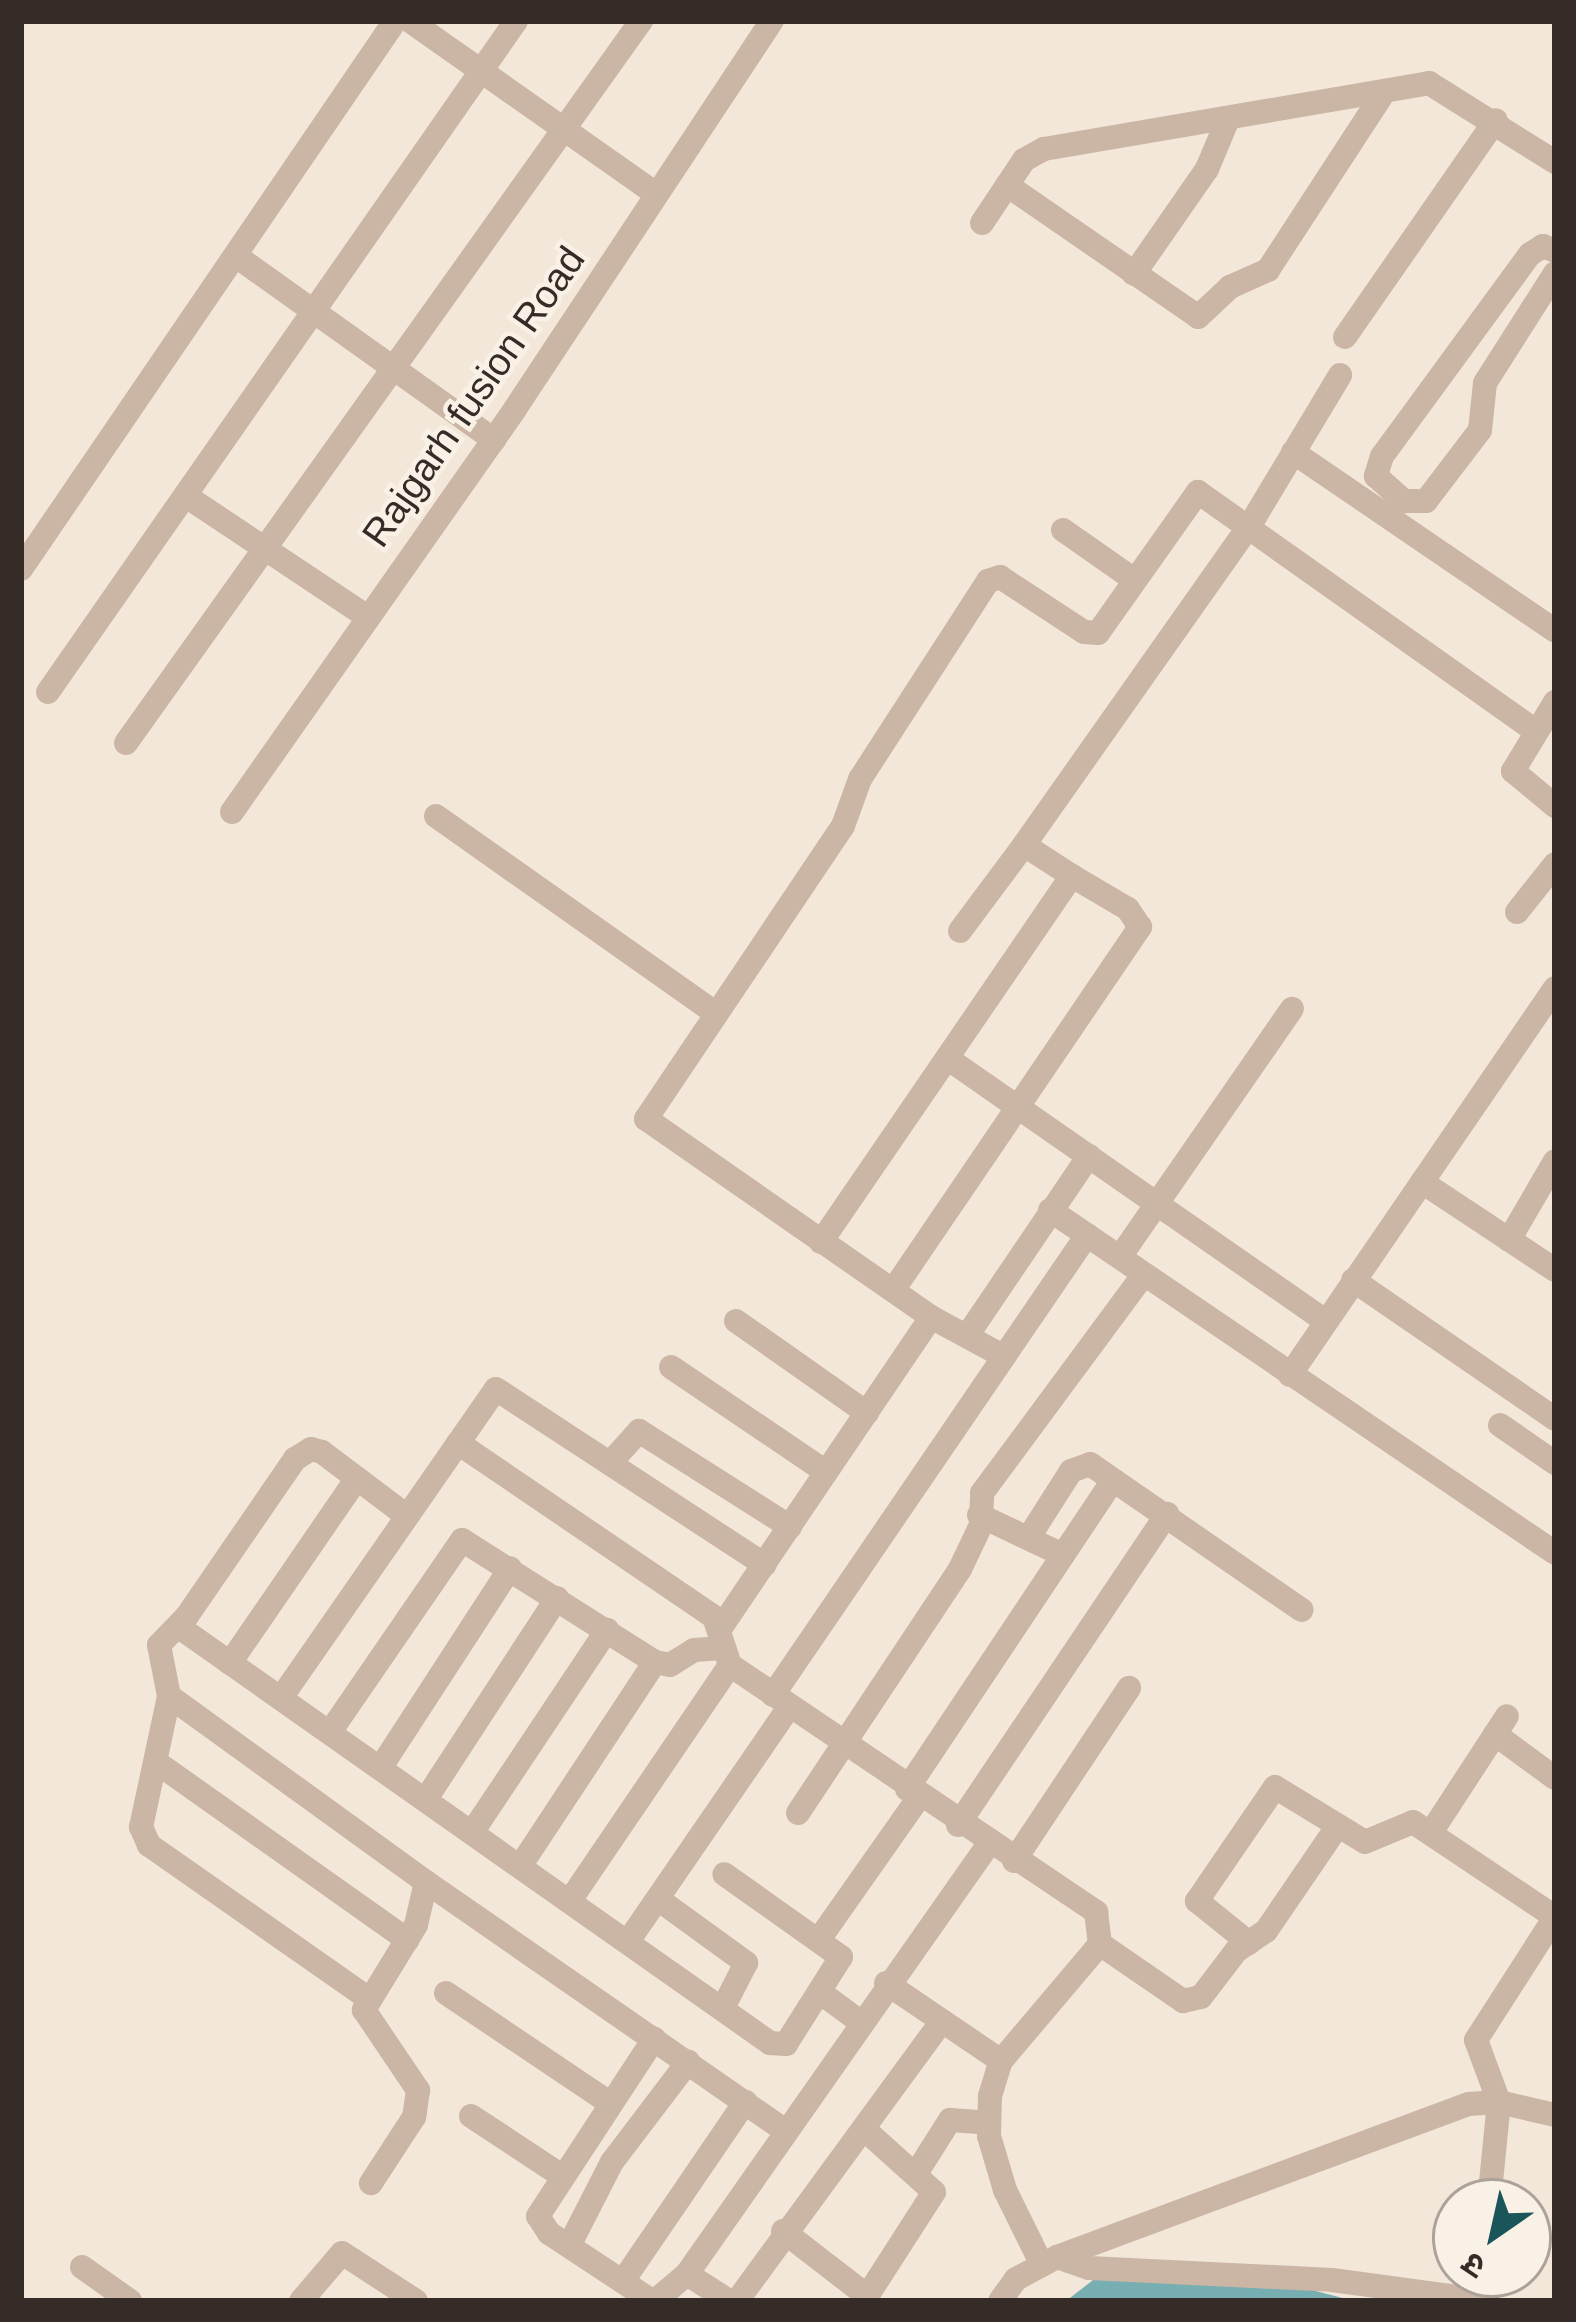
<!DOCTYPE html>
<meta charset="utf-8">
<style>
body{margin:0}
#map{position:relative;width:1576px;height:2322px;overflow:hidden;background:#f3e7d9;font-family:Helvetica,"Noto Sans Devanagari",sans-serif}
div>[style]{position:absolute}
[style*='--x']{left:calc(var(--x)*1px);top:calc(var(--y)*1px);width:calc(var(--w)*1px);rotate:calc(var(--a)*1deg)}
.water>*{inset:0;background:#77aeb1}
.minor>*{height:24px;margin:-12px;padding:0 12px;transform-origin:12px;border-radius:12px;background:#cbb6a5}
span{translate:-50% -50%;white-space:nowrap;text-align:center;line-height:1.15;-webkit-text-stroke:9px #faf1e6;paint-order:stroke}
.street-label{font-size:39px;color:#362c27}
.frame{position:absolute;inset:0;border:24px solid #362c27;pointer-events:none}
.north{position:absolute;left:1432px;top:2178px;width:120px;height:120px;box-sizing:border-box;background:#faf1e6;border:3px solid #aca29a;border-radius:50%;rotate:214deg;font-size:33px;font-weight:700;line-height:48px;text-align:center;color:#362c27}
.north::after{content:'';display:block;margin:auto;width:42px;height:54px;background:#1a555a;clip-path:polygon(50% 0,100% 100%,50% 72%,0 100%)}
</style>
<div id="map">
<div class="water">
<div style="clip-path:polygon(1224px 2267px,1354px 2301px,1066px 2301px,1106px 2270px)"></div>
</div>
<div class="minor">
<div style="--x:410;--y:21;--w:301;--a:35.1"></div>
<div style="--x:1007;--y:185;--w:232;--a:34.6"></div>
<div style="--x:1198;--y:317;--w:44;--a:-43.2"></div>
<div style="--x:1230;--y:287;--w:42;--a:-24.1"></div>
<div style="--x:1268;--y:270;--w:212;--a:-56.9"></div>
<div style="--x:982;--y:223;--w:76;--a:-56.3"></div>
<div style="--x:1024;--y:160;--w:23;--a:-29"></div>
<div style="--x:1044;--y:149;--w:391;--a:-9.7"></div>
<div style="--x:1429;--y:83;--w:149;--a:32.1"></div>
<div style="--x:1555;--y:251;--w:13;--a:-157"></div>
<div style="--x:1543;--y:246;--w:15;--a:148"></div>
<div style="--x:1530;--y:254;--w:250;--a:126.2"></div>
<div style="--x:1382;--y:456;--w:21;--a:107"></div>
<div style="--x:1376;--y:476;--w:38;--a:42"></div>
<div style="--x:1404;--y:501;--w:22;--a:0"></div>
<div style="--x:1426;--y:501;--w:89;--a:-52.7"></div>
<div style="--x:1480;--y:430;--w:47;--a:-83.9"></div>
<div style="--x:1485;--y:383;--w:130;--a:-57.5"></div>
<div style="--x:236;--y:256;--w:317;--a:35.5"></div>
<div style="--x:1134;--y:274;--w:128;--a:-55.2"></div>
<div style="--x:1207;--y:169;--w:54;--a:-67.2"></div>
<div style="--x:1345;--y:337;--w:264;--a:-55.2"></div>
<div style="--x:1293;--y:452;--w:317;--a:34.3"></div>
<div style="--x:186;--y:496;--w:216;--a:33.7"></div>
<div style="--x:1063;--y:530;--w:85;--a:35"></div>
<div style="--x:21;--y:569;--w:663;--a:-55.69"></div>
<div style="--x:48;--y:692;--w:818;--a:-55.11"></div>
<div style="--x:1555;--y:702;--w:81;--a:121.3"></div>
<div style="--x:1513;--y:771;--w:55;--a:39.8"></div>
<div style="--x:126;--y:743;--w:887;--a:-54.5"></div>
<div style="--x:232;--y:812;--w:492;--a:-54.9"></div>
<div style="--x:515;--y:409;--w:465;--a:-56.5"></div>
<div style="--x:436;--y:816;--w:340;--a:35.2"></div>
<div style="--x:1517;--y:912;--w:61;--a:-51.6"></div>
<div style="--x:960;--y:931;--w:107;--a:-53.3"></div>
<div style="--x:947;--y:1058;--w:461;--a:34.8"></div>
<div style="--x:1422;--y:1182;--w:159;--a:33.5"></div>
<div style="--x:1050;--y:1210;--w:610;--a:34.18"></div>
<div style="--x:1509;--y:1240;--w:91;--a:-59.8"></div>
<div style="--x:821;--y:1242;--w:444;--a:-55.6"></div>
<div style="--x:1072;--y:876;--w:57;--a:-147.1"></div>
<div style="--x:1024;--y:845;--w:392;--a:-54.8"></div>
<div style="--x:1250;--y:525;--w:175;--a:-59"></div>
<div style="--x:1120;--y:1257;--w:302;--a:-55.3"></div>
<div style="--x:1353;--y:1280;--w:245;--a:34.5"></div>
<div style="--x:894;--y:1289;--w:438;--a:-55.8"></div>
<div style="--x:1140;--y:927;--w:22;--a:-124"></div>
<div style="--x:1128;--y:909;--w:65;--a:-149.5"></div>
<div style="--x:736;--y:1321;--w:160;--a:35.1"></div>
<div style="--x:969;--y:1333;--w:214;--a:-55.9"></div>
<div style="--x:1003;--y:1356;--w:82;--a:-151.6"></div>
<div style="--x:931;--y:1317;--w:347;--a:-145.2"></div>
<div style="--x:646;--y:1119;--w:353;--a:-56.1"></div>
<div style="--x:843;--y:826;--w:50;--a:-70.1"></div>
<div style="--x:860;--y:779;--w:236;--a:-57.1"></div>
<div style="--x:988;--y:581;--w:13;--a:-18"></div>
<div style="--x:1000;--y:577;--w:100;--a:33.2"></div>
<div style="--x:1084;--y:632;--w:14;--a:4"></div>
<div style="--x:1098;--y:633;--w:173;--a:-54.7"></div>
<div style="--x:1198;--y:492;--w:412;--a:35.3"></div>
<div style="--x:671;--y:1367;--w:187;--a:34.1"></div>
<div style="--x:1290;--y:1375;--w:469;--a:-55.6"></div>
<div style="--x:1500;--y:1425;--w:67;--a:34.6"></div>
<div style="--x:458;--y:1443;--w:310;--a:34.2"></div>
<div style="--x:714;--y:1617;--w:51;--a:71.6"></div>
<div style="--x:730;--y:1665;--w:442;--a:34"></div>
<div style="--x:1096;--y:1912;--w:32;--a:83"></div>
<div style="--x:1100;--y:1944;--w:101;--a:34.5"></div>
<div style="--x:1183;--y:2001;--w:18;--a:-13"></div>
<div style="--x:1201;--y:1997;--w:58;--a:-52.7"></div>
<div style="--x:1236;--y:1951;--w:36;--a:-34"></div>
<div style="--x:1266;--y:1931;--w:126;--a:-55.7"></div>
<div style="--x:611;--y:1462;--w:42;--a:-47.9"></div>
<div style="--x:639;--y:1431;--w:179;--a:32.4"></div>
<div style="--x:979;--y:1515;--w:93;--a:25.5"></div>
<div style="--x:1029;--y:1537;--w:78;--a:-57.5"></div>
<div style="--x:1071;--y:1471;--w:20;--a:-20"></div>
<div style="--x:1090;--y:1464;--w:257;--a:34.6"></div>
<div style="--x:722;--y:1626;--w:373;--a:-55.9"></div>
<div style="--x:179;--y:1627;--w:723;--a:35.14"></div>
<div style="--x:770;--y:2043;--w:16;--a:4"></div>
<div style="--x:786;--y:2044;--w:103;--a:-57.7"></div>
<div style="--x:841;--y:1957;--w:143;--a:-144.6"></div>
<div style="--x:230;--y:1663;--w:224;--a:-55.5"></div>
<div style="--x:773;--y:1695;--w:557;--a:-55.68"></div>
<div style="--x:169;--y:1696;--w:317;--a:35.9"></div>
<div style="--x:426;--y:1882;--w:44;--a:103.1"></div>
<div style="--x:416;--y:1925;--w:100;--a:121.5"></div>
<div style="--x:364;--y:2010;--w:97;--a:56"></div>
<div style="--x:418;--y:2090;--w:27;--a:98"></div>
<div style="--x:414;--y:2117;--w:79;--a:123.1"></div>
<div style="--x:281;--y:1698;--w:376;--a:-55.2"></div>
<div style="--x:496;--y:1389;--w:321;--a:33.2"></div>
<div style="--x:330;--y:1732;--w:233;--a:-55.5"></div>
<div style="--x:462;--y:1540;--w:228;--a:32.3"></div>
<div style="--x:655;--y:1662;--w:15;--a:11"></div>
<div style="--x:670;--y:1665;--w:28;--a:-32"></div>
<div style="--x:694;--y:1650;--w:26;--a:-4"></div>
<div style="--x:1495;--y:1734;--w:74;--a:36.3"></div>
<div style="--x:156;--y:1762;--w:308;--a:35.3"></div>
<div style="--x:381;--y:1767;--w:237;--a:-57"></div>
<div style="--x:907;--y:1789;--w:371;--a:-56.3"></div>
<div style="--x:426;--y:1799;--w:240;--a:-56.9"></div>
<div style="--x:798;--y:1813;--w:293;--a:-56.4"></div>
<div style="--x:960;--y:1569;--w:49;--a:-64.5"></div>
<div style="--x:981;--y:1525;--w:32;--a:-88"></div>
<div style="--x:982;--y:1493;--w:272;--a:-53.5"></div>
<div style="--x:958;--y:1825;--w:375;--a:-56.1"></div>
<div style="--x:473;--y:1831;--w:242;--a:-56.3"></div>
<div style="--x:1432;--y:1831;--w:137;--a:-56.9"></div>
<div style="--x:1014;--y:1861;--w:208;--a:-56.4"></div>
<div style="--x:521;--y:1865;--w:243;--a:-56.6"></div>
<div style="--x:426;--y:1882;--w:438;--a:34.7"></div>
<div style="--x:571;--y:1899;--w:283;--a:-55.8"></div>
<div style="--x:658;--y:1899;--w:109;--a:36"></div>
<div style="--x:746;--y:1963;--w:51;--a:117.1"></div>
<div style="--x:820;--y:1938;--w:172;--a:-54.9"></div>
<div style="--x:629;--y:1940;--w:283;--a:-55.5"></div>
<div style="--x:1249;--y:1943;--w:67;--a:-141.1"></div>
<div style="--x:1197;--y:1901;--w:138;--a:-55.6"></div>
<div style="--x:1275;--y:1787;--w:105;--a:31.4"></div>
<div style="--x:1365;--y:1842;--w:52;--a:-22.6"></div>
<div style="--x:1413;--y:1822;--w:171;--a:33.8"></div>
<div style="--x:886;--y:1983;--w:139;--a:34.1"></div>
<div style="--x:446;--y:1993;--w:197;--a:33.9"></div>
<div style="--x:821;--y:1993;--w:47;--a:36.4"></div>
<div style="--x:369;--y:1999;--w:269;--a:-145"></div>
<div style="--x:149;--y:1845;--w:20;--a:-114"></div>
<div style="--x:141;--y:1827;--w:134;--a:-77.9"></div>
<div style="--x:169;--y:1696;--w:52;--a:-101.1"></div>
<div style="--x:159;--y:1645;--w:40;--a:-46"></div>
<div style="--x:187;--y:1616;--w:191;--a:-55.5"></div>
<div style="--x:295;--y:1459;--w:19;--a:-32"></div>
<div style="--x:311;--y:1449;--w:11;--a:15"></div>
<div style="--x:322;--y:1452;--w:106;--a:37"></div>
<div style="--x:471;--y:2116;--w:109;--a:33.4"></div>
<div style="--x:864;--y:2129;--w:94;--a:42"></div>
<div style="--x:934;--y:2192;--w:130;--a:122.7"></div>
<div style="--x:917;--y:2172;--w:62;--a:-57.6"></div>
<div style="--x:950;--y:2120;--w:39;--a:4"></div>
<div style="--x:1489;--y:2202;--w:100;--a:-84.3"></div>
<div style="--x:1499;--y:2102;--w:66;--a:-110.4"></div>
<div style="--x:1476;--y:2040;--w:146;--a:-57.3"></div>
<div style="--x:783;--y:2231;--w:106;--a:37.7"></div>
<div style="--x:570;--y:2244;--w:92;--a:-62.9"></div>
<div style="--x:612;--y:2162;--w:126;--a:-52.8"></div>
<div style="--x:1057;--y:2257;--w:34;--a:19"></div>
<div style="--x:1089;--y:2268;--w:243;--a:2.8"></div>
<div style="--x:1332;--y:2280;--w:157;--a:7.7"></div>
<div style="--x:1042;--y:2265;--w:84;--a:-116.3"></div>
<div style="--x:1005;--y:2190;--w:56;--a:-106.5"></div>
<div style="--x:989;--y:2136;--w:40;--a:-88.6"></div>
<div style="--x:990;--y:2096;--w:37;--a:-73"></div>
<div style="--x:1001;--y:2061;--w:153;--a:-49.8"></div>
<div style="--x:82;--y:2267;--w:59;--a:35.3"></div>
<div style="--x:687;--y:2274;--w:524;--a:-54.95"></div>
<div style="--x:623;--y:2281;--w:217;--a:-55.7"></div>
<div style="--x:301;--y:2301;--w:63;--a:-49.5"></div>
<div style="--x:342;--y:2253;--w:88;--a:33"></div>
<div style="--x:652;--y:2301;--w:123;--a:-146.6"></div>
<div style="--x:549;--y:2233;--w:20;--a:-123"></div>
<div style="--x:538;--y:2216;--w:212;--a:-56.8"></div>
<div style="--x:655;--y:2301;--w:42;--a:-40.2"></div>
<div style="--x:687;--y:2274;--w:50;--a:32.7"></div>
<div style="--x:737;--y:2301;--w:347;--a:-53.8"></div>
<div style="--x:1000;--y:2301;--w:27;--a:-54"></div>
<div style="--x:1016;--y:2279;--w:47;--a:-28.2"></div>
<div style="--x:1057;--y:2257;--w:439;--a:-20.4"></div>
<div style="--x:1469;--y:2104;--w:30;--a:-4"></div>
<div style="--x:1499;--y:2102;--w:57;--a:13.1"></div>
</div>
<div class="street-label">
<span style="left:474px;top:397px;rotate:-55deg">Rajgarh fusion Road</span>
</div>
<div class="frame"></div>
<div class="north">उ</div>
</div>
